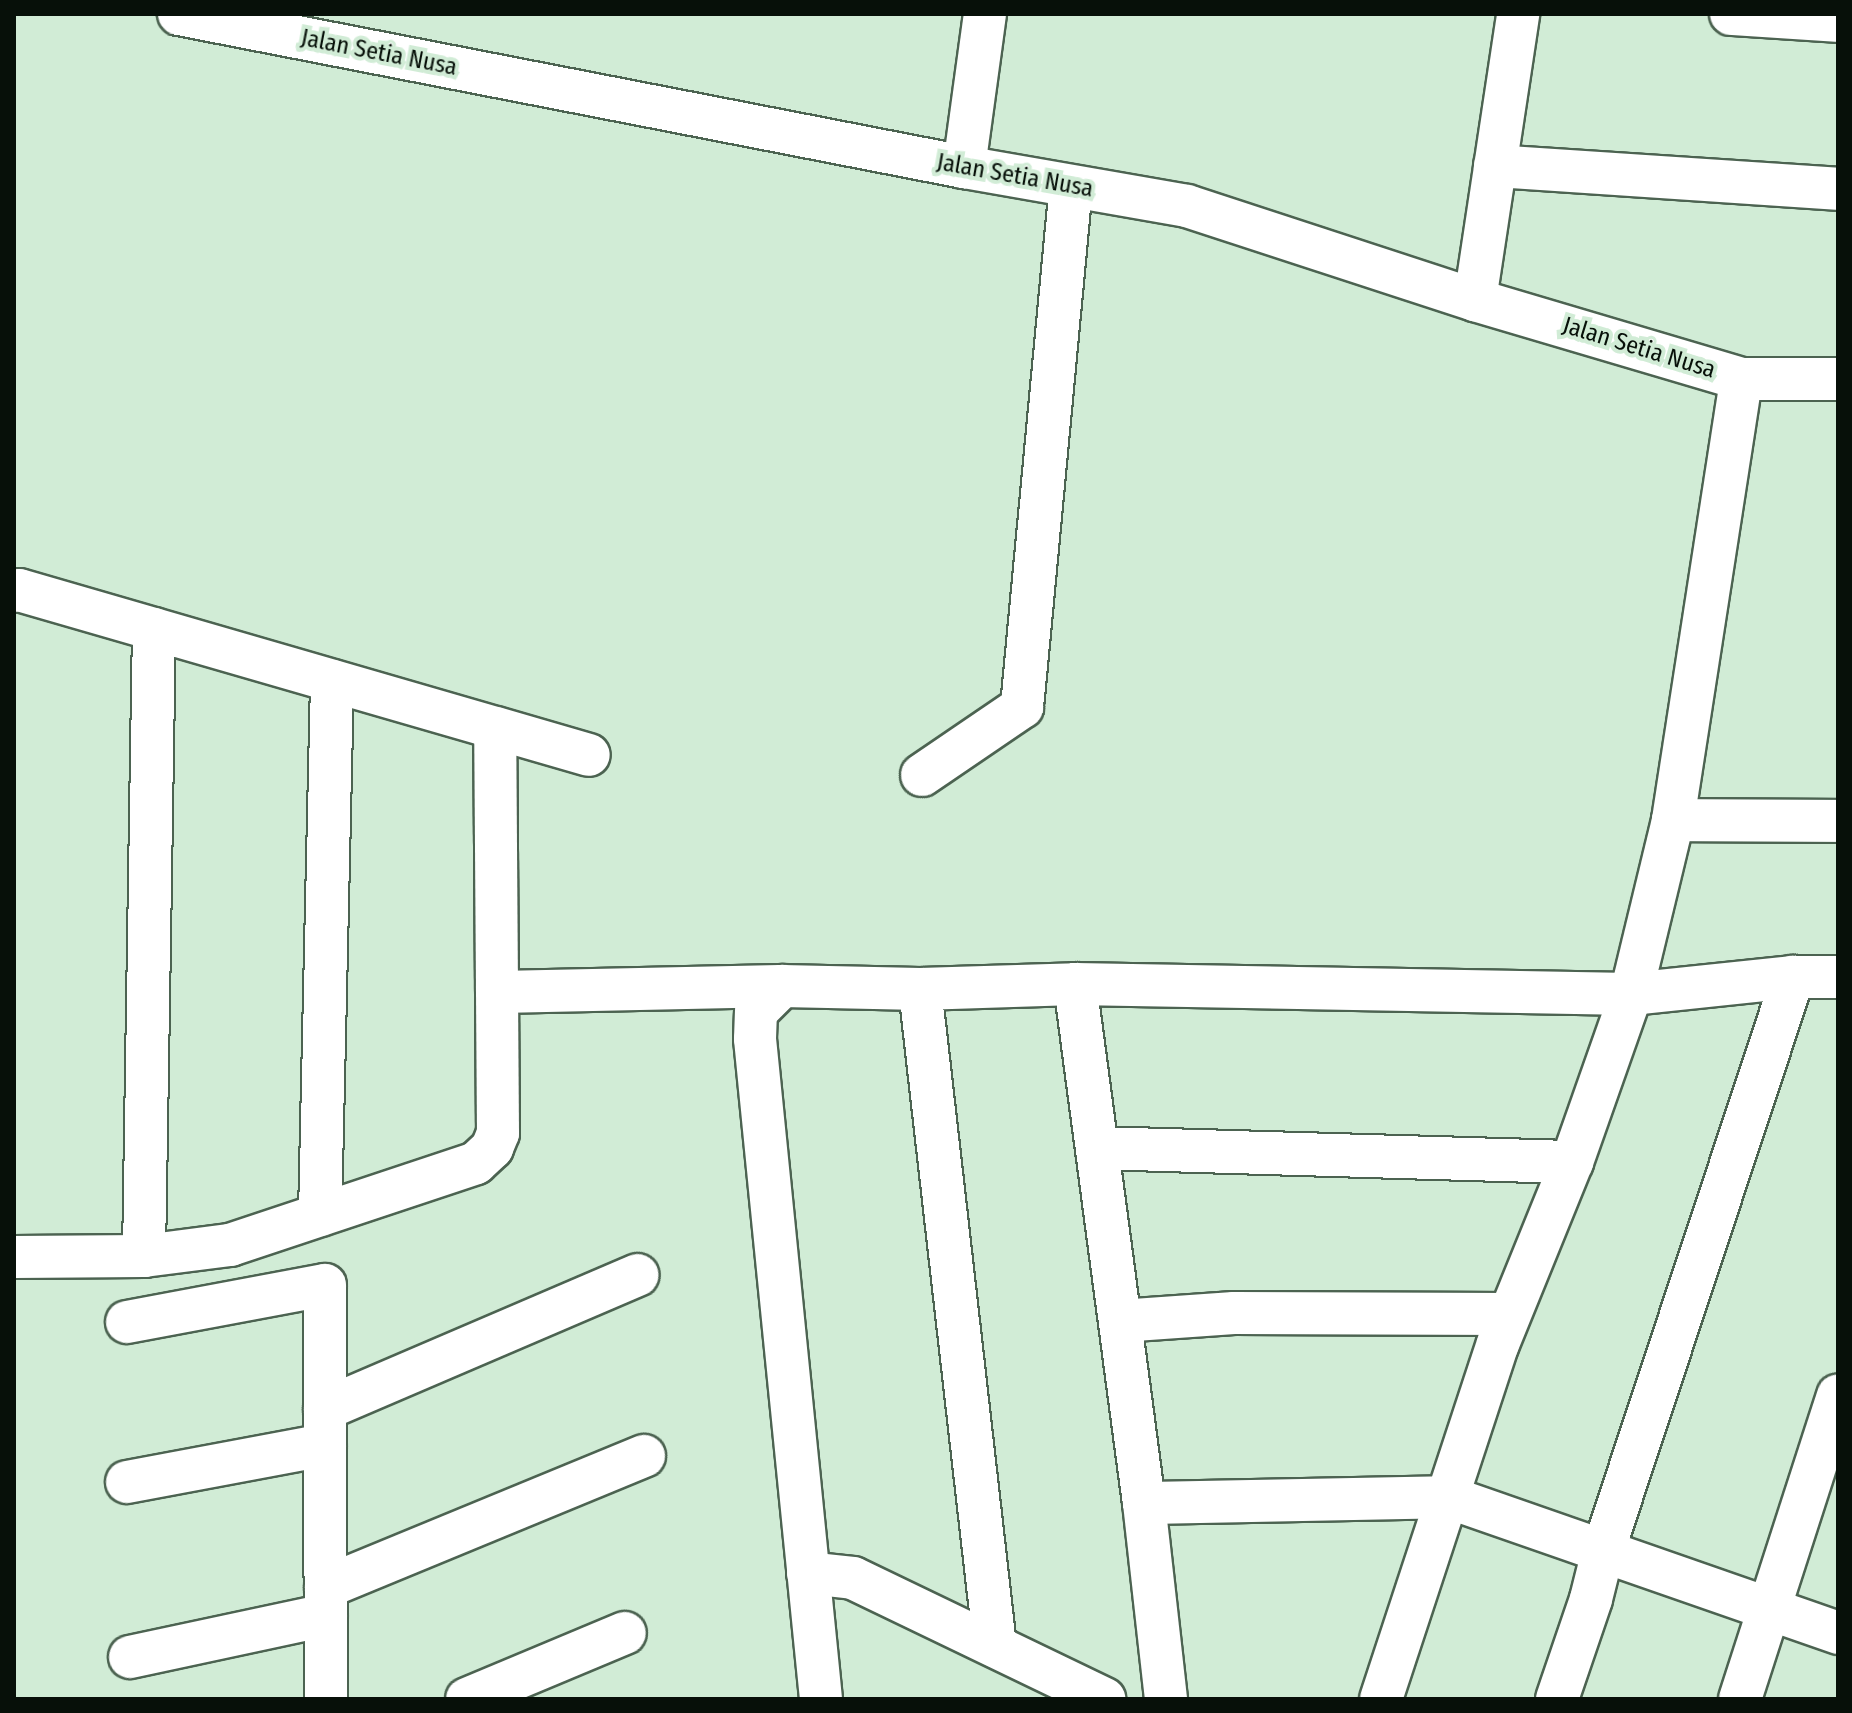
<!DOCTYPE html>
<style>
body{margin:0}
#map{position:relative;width:1852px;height:1713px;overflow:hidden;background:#d1ecd6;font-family:"Fira Sans Condensed",sans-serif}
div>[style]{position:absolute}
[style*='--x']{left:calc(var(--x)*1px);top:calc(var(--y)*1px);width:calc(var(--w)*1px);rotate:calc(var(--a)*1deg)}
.roads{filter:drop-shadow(2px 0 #4c6351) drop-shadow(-2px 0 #4c6351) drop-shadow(0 2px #4c6351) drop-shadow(0 -2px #4c6351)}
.minor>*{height:42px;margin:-21px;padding:0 21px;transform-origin:21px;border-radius:21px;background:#fff}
span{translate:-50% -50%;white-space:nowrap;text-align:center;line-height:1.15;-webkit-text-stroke:8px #d1ecd6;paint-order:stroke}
.street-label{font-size:24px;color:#071009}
.frame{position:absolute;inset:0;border:16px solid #071009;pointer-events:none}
</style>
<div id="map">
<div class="roads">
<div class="minor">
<div style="--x:179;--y:14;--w:800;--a:11.03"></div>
<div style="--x:964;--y:167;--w:226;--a:9.9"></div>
<div style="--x:1187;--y:206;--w:303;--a:18.1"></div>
<div style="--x:1475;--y:300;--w:277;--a:16.5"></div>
<div style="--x:1741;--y:379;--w:97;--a:0"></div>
<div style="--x:1731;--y:14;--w:107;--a:3.7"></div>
<div style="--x:1495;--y:166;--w:344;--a:3.8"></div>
<div style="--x:964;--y:167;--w:154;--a:-82.2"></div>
<div style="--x:1475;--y:300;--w:289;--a:-81.4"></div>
<div style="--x:14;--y:591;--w:5;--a:-11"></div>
<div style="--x:19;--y:590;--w:593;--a:16.14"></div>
<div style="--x:922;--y:775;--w:121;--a:-34.2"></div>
<div style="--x:1022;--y:707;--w:523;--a:-84.63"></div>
<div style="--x:1673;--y:820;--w:165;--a:0.3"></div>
<div style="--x:1075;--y:984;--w:524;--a:82.43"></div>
<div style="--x:920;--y:989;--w:661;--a:83.49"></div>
<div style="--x:497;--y:992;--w:285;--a:-1.2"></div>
<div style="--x:1097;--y:1148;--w:475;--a:1.7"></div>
<div style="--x:320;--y:1215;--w:534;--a:-88.71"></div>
<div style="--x:144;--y:1256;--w:627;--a:-89.09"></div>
<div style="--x:14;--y:1257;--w:130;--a:-0.4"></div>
<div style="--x:144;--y:1256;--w:87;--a:-7.3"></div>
<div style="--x:230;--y:1245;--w:259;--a:-18.4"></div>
<div style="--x:476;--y:1163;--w:22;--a:-43"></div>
<div style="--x:492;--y:1148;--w:16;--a:-68"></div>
<div style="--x:498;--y:1133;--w:405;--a:-90.4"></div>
<div style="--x:1120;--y:1321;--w:114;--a:-4"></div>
<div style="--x:1234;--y:1313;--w:275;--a:0.2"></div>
<div style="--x:127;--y:1322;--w:201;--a:-10.6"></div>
<div style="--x:325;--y:1285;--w:414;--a:89.9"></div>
<div style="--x:325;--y:1409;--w:340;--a:-23.2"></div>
<div style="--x:127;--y:1482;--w:201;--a:-10.6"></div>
<div style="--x:808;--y:1573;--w:45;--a:6.3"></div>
<div style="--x:853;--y:1578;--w:279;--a:25.7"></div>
<div style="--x:326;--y:1587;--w:344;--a:-22.4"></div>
<div style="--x:130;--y:1657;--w:200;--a:-12.1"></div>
<div style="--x:467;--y:1699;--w:171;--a:-22.7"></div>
<div style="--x:821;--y:1699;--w:663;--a:-95.71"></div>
<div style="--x:755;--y:1039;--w:27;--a:-88"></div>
<div style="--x:756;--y:1012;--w:37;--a:-45"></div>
<div style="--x:782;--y:986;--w:138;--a:1.2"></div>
<div style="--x:920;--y:989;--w:155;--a:-1.8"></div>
<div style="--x:1075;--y:984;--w:556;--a:1.03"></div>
<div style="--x:1631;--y:994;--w:163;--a:-6"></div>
<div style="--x:1793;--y:977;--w:45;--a:0"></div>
<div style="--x:1166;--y:1699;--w:197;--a:-96.4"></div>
<div style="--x:1144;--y:1503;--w:304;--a:-1.1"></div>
<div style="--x:1448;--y:1497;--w:413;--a:19.2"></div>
<div style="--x:1381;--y:1699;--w:374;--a:-71.8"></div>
<div style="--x:1498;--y:1344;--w:196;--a:-67.9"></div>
<div style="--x:1572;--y:1162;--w:178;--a:-70.6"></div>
<div style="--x:1631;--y:994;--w:179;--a:-76.4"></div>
<div style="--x:1673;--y:820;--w:446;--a:-81.2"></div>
<div style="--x:1557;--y:1699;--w:106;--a:-71.2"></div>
<div style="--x:1591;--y:1599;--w:49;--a:-76"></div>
<div style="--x:1603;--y:1551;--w:605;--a:-71.68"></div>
<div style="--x:1740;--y:1699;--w:319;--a:-72.1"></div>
</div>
</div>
<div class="street-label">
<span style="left:379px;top:53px;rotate:11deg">Jalan Setia Nusa</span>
<span style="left:1015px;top:176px;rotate:10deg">Jalan Setia Nusa</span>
<span style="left:1639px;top:348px;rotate:17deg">Jalan Setia Nusa</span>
</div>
<div class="frame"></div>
</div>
